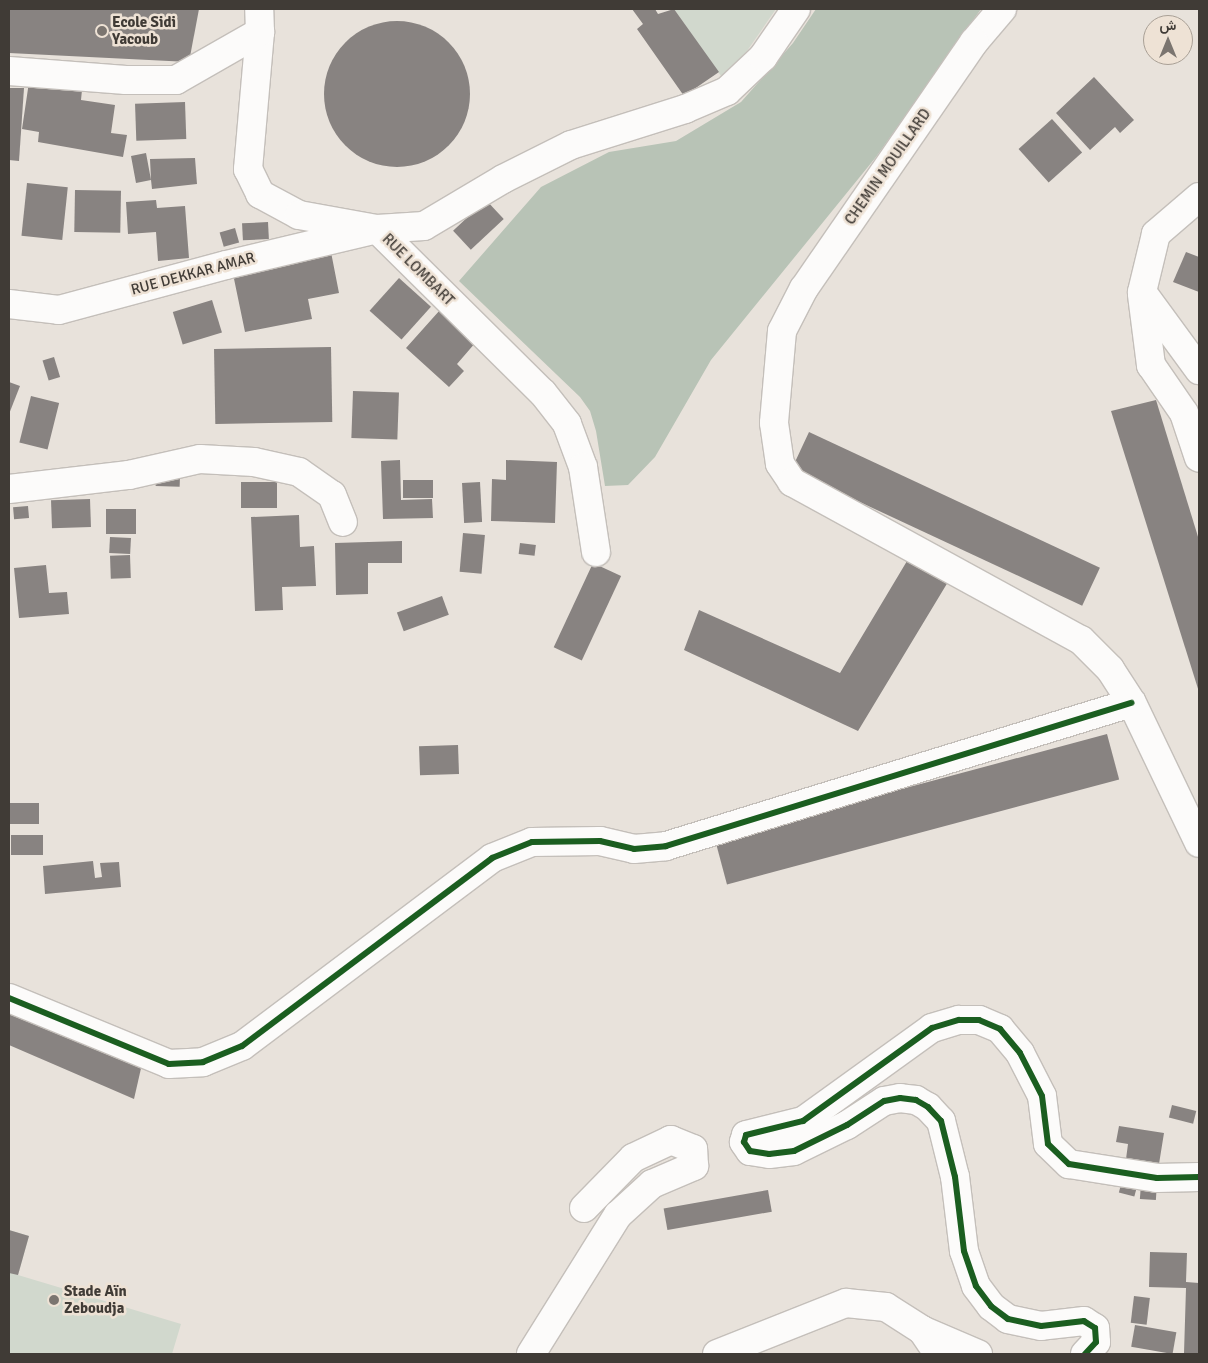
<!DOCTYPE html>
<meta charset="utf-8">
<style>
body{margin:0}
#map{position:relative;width:1208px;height:1363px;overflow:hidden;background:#e8e2db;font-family:Signika,Vazirmatn,sans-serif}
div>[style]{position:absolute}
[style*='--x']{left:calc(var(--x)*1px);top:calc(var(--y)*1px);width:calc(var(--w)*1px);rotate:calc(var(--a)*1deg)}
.green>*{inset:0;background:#d1d8cd}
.forest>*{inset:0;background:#b8c3b6}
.building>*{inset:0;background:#888381;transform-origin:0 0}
.round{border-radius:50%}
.roads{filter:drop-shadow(1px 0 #c4bfba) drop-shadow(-1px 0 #c4bfba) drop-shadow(0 1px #c4bfba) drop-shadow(0 -1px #c4bfba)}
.minor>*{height:28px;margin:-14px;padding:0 14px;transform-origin:14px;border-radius:14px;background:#fcfbfa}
.cycleway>*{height:6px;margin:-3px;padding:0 3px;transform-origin:3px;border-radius:3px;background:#1b5e20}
.dots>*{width:14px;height:14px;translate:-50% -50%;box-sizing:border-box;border:2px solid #eee2d5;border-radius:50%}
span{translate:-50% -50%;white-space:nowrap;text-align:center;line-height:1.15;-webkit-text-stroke:5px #eee2d5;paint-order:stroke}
.poi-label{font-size:15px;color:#403b36;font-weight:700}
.left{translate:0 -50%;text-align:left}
.street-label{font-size:15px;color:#403b36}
.frame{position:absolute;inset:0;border:10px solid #403b36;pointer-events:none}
.north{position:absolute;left:1143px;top:15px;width:50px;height:50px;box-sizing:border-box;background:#eee2d5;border:1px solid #a89f95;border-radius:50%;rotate:0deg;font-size:14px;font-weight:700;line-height:20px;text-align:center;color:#403b36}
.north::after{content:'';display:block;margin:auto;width:18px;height:22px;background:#7b7570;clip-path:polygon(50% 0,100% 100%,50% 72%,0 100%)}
</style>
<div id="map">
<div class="green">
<div style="clip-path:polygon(674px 9px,776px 9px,747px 51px,721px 76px)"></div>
<div style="clip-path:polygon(9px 1230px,29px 1236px,18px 1275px,181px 1324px,172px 1354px,9px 1354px)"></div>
</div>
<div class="forest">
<div style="clip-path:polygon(816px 9px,981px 9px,876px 157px,711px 360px,655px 457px,628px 485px,605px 486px,596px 431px,590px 411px,580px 397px,459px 281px,541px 187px,609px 152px,676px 141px,741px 102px,793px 43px)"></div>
</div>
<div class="building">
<div style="clip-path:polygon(9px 9px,199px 9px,189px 62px,9px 53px)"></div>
<div style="clip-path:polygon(632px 9px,655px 9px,658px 14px,674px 9px,719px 72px,684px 96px,637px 29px,643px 24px)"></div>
<div class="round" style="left:324px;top:21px;width:146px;height:146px"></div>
<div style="clip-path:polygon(1094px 77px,1134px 120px,1120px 133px,1115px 127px,1090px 150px,1056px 113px)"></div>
<div style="clip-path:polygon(29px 82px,82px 90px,81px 100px,115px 105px,111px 133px,127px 135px,123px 157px,38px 142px,39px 132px,22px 129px)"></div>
<div style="clip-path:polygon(9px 88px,24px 88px,19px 161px,9px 160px)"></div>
<div style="left:185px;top:102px;width:37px;height:50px;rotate:88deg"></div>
<div style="left:1052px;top:119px;width:45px;height:45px;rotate:48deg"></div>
<div style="clip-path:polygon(146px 153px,151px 180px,150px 159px,195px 158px,197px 184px,152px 189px,151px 180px,136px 183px,131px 156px)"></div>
<div style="left:27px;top:183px;width:41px;height:53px;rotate:6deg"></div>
<div style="left:75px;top:190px;width:46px;height:42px;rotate:1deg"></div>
<div style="clip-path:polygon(156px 200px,157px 208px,185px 206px,189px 258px,158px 261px,156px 232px,128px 234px,126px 202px)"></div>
<div style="left:486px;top:200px;width:26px;height:45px;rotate:47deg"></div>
<div style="left:268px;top:222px;width:17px;height:26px;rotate:87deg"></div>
<div style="left:235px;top:228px;width:15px;height:16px;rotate:74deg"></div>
<div style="clip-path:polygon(330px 247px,339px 293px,308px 299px,312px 319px,245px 332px,233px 274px)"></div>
<div style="clip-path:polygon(1186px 252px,1199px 257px,1199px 292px,1173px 282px)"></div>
<div style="left:399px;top:278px;width:43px;height:44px;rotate:42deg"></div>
<div style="left:212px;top:300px;width:34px;height:41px;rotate:73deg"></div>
<div style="clip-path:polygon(440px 310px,476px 342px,457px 364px,464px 371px,449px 387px,406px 348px)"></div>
<div style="left:331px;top:347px;width:75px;height:117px;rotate:89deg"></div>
<div style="left:54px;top:357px;width:21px;height:12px;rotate:73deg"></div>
<div style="clip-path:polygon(9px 382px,20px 386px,9px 414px)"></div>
<div style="left:353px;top:391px;width:46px;height:47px;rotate:2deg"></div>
<div style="left:31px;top:396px;width:29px;height:48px;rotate:14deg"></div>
<div style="clip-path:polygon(1156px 400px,1199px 540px,1199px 692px,1111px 411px)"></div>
<div style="left:809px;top:432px;width:321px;height:42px;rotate:25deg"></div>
<div style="clip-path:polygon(400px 460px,401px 500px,432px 499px,433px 518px,383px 519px,381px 461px)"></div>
<div style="clip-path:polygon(506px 460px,557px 462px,555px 523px,491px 521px,492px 479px,506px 480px)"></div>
<div style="left:156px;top:476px;width:24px;height:10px;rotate:2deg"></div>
<div style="left:403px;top:480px;width:30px;height:18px"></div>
<div style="left:241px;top:482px;width:36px;height:26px"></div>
<div style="left:480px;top:482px;width:40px;height:18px;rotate:87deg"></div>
<div style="left:90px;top:499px;width:28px;height:39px;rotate:88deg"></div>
<div style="left:28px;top:506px;width:12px;height:15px;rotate:85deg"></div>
<div style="left:106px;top:509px;width:30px;height:25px"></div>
<div style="clip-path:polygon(299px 515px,300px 547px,314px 546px,316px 586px,282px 587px,283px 610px,255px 611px,251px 517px)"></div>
<div style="left:463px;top:533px;width:22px;height:39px;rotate:5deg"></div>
<div style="left:110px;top:537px;width:21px;height:16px;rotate:3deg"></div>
<div style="clip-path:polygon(402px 541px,402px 563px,368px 563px,368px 594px,336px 595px,335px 543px)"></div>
<div style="left:520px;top:543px;width:16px;height:11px;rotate:7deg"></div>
<div style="clip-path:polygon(913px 551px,954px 572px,858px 731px,684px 650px,699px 610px,840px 673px)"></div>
<div style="left:130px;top:555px;width:23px;height:20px;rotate:88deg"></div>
<div style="left:593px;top:563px;width:31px;height:93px;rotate:25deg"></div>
<div style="clip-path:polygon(46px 565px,49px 593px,67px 592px,69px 614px,19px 618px,14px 568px)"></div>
<div style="left:442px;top:596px;width:20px;height:48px;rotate:70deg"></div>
<div style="left:1107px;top:734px;width:47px;height:406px;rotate:75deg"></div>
<div style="left:458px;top:745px;width:29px;height:39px;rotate:88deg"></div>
<div style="left:9px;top:803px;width:30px;height:21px"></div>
<div style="left:11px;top:835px;width:32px;height:20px"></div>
<div style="clip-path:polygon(93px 861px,95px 878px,102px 877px,100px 863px,119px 862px,121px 887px,45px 894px,43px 866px)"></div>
<div style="clip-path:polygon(9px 1012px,142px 1064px,134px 1099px,9px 1045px)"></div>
<div style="left:1172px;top:1105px;width:25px;height:13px;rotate:14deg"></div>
<div style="clip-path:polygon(1119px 1126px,1164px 1133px,1159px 1164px,1126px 1159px,1128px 1144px,1116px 1142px)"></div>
<div style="left:1123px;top:1177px;width:16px;height:16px;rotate:15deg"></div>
<div style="left:1141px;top:1183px;width:16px;height:16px;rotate:4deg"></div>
<div style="left:768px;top:1190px;width:22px;height:106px;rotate:80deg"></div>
<div style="clip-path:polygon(9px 1230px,29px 1236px,18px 1275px,9px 1273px)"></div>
<div style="clip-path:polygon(1150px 1252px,1187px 1253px,1186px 1282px,1199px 1283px,1199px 1353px,1184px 1353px,1186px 1288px,1149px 1287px)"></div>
<div style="left:1134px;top:1296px;width:16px;height:27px;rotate:7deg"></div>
<div style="left:1135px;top:1325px;width:42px;height:22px;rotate:10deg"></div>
</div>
<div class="roads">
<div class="minor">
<div style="--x:1002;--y:9;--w:43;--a:130.3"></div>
<div style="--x:974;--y:42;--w:299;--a:124.6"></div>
<div style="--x:804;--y:288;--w:48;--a:117.1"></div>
<div style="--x:782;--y:331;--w:92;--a:95"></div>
<div style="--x:774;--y:423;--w:41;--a:81.7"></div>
<div style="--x:780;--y:464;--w:22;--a:56"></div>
<div style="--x:792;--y:482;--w:329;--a:28.7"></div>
<div style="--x:1081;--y:640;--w:41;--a:45"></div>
<div style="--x:1110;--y:669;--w:40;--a:57.1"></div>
<div style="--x:1132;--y:703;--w:155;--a:64.4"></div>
<div style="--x:260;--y:32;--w:138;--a:95"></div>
<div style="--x:248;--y:169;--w:28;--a:64"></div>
<div style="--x:260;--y:194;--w:44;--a:28.3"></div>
<div style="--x:299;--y:215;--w:79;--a:10.2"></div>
<div style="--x:377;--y:229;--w:233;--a:44.7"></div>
<div style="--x:543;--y:393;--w:39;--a:52"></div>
<div style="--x:567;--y:424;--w:46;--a:69.6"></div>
<div style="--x:583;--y:467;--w:86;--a:81.3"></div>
<div style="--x:9;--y:71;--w:117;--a:4.4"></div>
<div style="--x:126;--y:80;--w:50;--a:0"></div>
<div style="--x:176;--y:80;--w:97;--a:-29.7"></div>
<div style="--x:260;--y:32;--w:23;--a:-92"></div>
<div style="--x:1199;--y:197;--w:57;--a:139.3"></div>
<div style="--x:1156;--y:234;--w:60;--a:103.6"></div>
<div style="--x:1142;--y:292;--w:97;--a:53.8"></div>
<div style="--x:1142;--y:295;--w:71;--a:82.7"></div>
<div style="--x:1151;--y:365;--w:58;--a:55.5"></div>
<div style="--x:1184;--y:413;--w:47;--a:71.6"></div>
<div style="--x:9;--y:304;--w:50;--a:6.8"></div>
<div style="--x:59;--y:310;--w:173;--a:-15.1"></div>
<div style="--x:226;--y:265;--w:155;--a:-13.4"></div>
<div style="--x:377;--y:229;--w:47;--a:-3.7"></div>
<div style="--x:424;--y:226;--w:92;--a:-30.7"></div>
<div style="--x:503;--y:179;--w:76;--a:-26.6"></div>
<div style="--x:571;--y:145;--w:120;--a:-17.5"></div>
<div style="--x:685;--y:109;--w:46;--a:-23.2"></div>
<div style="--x:727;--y:91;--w:50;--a:-43.4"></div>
<div style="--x:763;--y:57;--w:58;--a:-55.5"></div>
<div style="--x:9;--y:489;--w:121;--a:-6.7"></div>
<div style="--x:129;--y:475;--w:73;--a:-12.7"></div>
<div style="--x:200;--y:459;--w:54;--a:3.2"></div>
<div style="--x:254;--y:462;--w:46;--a:12.5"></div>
<div style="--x:299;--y:472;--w:40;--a:34.9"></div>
<div style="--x:332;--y:495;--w:29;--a:68"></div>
<div style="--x:9;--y:998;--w:173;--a:22.4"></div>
<div style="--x:169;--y:1064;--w:34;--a:-3"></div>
<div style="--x:203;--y:1062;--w:42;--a:-22.3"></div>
<div style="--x:242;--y:1046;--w:313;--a:-36.9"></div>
<div style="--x:492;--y:858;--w:43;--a:-21.8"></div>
<div style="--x:532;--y:842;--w:68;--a:-0.8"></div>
<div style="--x:600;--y:841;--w:35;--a:13"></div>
<div style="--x:634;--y:849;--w:32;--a:-5"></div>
<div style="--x:666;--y:846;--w:487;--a:-17.1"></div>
<div style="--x:922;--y:1330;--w:61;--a:23.2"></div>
<div style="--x:531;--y:1354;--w:164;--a:-58"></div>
<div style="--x:618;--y:1215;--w:46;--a:-42.4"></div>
<div style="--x:652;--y:1184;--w:46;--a:-23.2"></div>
<div style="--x:694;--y:1166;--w:17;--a:-93"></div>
<div style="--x:693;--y:1149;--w:24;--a:-158"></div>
<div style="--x:671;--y:1140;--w:42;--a:154.7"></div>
<div style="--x:633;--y:1158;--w:70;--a:134.4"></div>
<div style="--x:717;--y:1354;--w:139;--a:-21.6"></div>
<div style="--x:846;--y:1303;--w:40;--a:5.7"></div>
<div style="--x:886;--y:1307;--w:43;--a:32.6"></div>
<div style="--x:922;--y:1330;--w:29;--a:56"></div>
<div style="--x:1085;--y:1354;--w:16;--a:-47"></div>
<div style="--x:1096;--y:1342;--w:14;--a:-94"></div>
<div style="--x:1095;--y:1328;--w:13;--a:-148"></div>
<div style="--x:1084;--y:1321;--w:43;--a:173.4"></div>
<div style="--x:1041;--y:1326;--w:34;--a:-168"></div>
<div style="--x:1008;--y:1319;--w:21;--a:-143"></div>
<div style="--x:991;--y:1306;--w:25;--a:-127"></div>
<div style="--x:976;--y:1286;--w:37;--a:-109"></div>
<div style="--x:964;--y:1251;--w:75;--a:-96.9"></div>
<div style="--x:955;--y:1177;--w:58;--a:-104"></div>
<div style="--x:941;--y:1121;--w:19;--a:-133"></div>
<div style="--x:928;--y:1107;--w:14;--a:-150"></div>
<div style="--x:916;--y:1100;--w:16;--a:-173"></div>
<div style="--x:900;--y:1098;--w:16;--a:169"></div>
<div style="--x:884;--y:1101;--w:44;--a:147"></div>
<div style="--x:847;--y:1125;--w:59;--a:153.9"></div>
<div style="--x:794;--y:1151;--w:25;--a:173"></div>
<div style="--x:769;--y:1154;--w:19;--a:-171"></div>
<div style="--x:750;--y:1151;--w:11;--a:-124"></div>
<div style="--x:744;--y:1142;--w:7;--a:-74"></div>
<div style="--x:746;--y:1135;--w:59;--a:-13.8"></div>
<div style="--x:803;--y:1121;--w:159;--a:-35.8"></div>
<div style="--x:932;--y:1028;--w:28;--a:-17"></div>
<div style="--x:959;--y:1020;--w:20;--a:0"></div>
<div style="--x:979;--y:1020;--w:23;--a:23"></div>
<div style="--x:1000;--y:1029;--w:31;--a:50"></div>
<div style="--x:1020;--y:1053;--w:48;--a:62.9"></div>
<div style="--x:1042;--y:1096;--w:48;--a:82.9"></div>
<div style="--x:1048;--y:1144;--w:29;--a:44"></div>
<div style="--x:1069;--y:1164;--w:89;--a:9"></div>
<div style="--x:1157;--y:1178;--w:42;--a:-1.4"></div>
</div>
</div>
<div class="cycleway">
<div style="--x:9;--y:998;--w:173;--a:22.4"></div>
<div style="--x:169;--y:1064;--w:34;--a:-3"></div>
<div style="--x:203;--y:1062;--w:42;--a:-22.3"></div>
<div style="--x:242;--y:1046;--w:313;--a:-36.9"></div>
<div style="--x:492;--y:858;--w:43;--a:-21.8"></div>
<div style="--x:532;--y:842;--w:68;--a:-0.8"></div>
<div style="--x:600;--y:841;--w:35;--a:13"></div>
<div style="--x:634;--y:849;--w:32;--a:-5"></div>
<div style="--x:666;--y:846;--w:487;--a:-17.1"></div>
<div style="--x:1085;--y:1354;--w:16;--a:-47"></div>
<div style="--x:1096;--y:1342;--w:14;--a:-94"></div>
<div style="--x:1095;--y:1328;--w:13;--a:-148"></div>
<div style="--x:1084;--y:1321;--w:43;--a:173.4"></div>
<div style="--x:1041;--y:1326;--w:34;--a:-168"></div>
<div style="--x:1008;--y:1319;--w:21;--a:-143"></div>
<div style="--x:991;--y:1306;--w:25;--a:-127"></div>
<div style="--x:976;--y:1286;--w:37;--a:-109"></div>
<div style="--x:964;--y:1251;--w:75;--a:-96.9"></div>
<div style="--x:955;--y:1177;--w:58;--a:-104"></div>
<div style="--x:941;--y:1121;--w:19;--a:-133"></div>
<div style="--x:928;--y:1107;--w:14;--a:-150"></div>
<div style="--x:916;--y:1100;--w:16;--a:-173"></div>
<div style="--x:900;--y:1098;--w:16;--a:169"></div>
<div style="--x:884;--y:1101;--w:44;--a:147"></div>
<div style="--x:847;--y:1125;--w:59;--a:153.9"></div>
<div style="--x:794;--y:1151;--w:25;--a:173"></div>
<div style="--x:769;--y:1154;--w:19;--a:-171"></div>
<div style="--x:750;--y:1151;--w:11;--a:-124"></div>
<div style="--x:744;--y:1142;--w:7;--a:-74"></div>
<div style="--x:746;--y:1135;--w:59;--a:-13.8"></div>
<div style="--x:803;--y:1121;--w:159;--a:-35.8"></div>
<div style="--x:932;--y:1028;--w:28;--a:-17"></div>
<div style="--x:959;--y:1020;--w:20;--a:0"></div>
<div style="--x:979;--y:1020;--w:23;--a:23"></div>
<div style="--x:1000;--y:1029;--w:31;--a:50"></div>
<div style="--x:1020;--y:1053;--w:48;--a:62.9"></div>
<div style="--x:1042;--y:1096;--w:48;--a:82.9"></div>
<div style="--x:1048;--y:1144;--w:29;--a:44"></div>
<div style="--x:1069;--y:1164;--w:89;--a:9"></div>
<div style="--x:1157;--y:1178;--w:42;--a:-1.4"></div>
</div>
<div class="dots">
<div style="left:102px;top:31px;background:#7b7570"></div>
<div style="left:54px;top:1300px;background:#7b7570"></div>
</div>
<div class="poi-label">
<span class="left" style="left:112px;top:31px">Ecole Sidi<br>Yacoub</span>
<span class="left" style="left:64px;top:1300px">Stade Aïn<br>Zeboudja</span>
</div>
<div class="street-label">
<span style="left:888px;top:167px;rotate:-55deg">CHEMIN MOUILLARD</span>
<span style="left:418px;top:270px;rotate:45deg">RUE LOMBART</span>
<span style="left:193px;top:274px;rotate:-15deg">RUE DEKKAR AMAR</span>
</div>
<div class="frame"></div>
<div class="north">ش</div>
</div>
